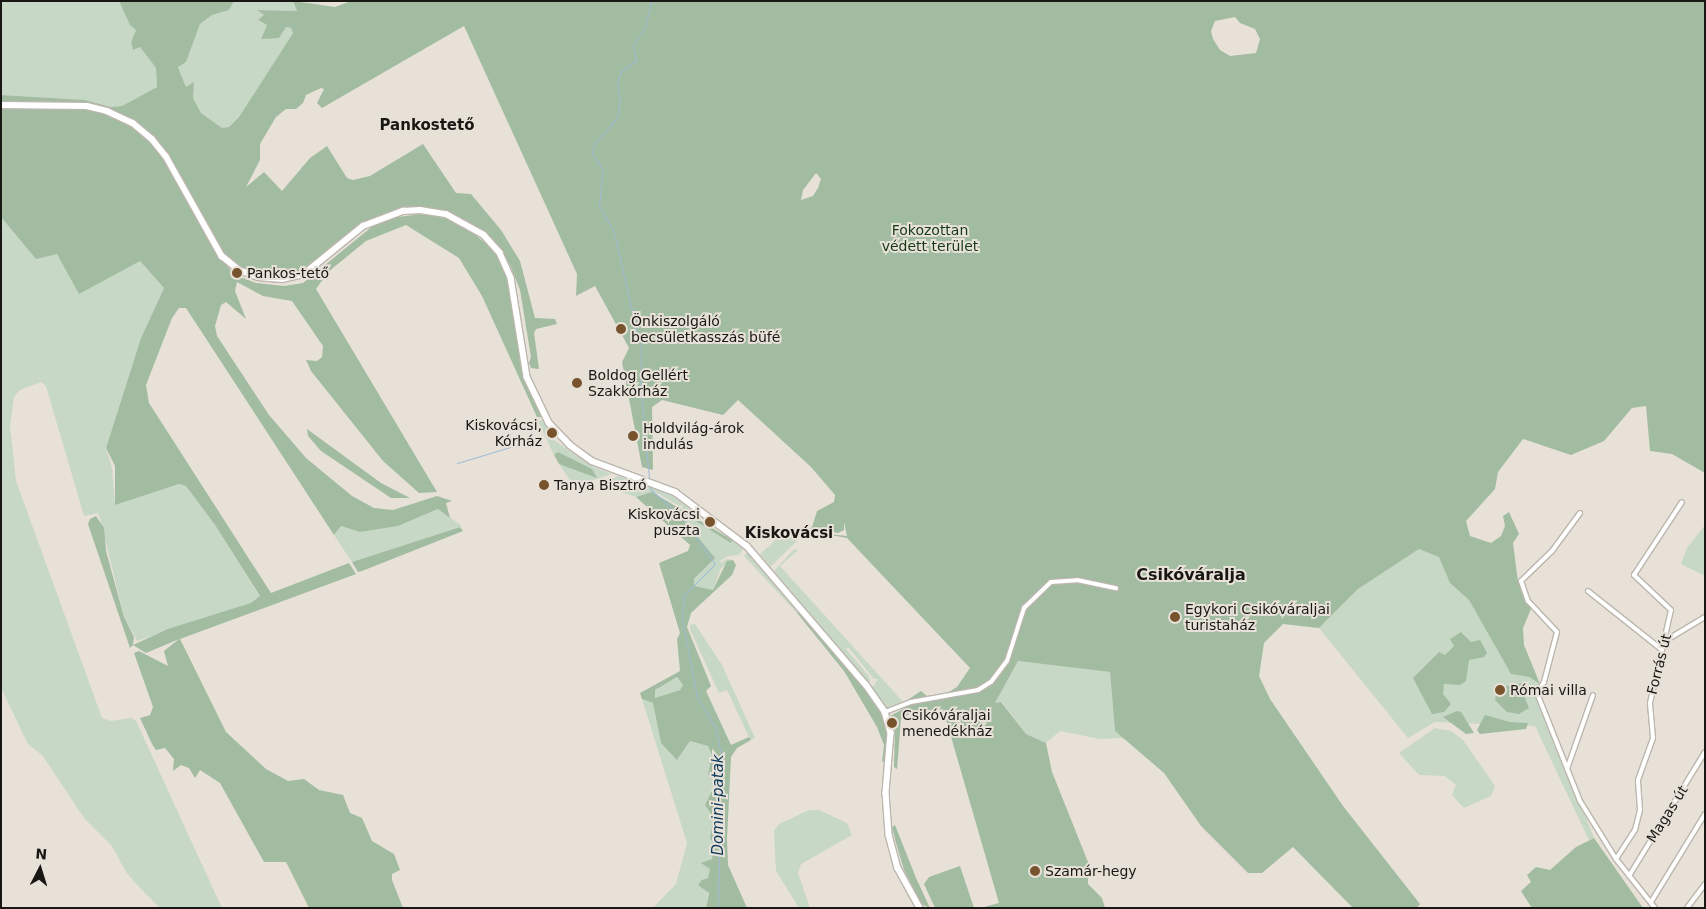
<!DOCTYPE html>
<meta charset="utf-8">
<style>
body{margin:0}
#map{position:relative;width:1706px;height:909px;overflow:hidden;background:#e7e1d8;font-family:"DejaVu Sans",sans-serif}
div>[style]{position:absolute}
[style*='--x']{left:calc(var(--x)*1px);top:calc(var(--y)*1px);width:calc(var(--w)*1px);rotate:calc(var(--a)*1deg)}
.green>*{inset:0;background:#c7d8c6}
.forest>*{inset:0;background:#a2bca1}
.stream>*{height:1px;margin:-0.5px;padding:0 0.5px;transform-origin:0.5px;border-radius:0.5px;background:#9fbad3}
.roads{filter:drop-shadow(1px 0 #bcb6ae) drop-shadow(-1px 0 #bcb6ae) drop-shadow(0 1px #bcb6ae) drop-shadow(0 -1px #bcb6ae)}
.street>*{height:4px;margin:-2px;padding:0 2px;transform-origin:2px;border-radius:2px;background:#fff}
.secondary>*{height:5.5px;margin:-2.75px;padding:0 2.75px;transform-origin:2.75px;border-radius:2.75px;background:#fff}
.dots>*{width:14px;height:14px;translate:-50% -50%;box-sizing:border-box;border:2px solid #e7e1d8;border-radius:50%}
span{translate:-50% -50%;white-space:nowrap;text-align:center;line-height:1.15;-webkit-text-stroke:4px #e7e1d8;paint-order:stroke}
.park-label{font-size:14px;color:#143a14}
.poi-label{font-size:14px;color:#191714}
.left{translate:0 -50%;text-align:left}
.right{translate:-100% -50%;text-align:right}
.street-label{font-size:14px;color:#191714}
.neighbourhood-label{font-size:15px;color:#191714;font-weight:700}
.water-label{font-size:15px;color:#073759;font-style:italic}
.quarter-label{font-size:16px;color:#191714;font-weight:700}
.frame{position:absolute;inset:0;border:2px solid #191714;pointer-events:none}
.north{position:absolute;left:15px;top:844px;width:50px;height:50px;-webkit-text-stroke:4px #e7e1d8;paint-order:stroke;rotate:5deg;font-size:14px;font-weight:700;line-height:20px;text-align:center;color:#191714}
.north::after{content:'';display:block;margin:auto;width:18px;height:22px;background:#191714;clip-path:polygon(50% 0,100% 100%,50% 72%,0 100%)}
</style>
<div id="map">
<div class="green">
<div style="clip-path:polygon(1px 1px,119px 1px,136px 30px,131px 42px,133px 50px,140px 47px,156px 68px,157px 87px,122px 106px,111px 107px,85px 100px,1px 95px)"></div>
<div style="clip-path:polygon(234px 1px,293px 1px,297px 11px,257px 10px,264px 15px,259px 21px,267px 25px,261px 38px,286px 27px,291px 28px,293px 33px,239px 117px,229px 127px,222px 128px,201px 113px,193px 98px,194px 83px,186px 87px,178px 66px,186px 62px,200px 24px,212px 15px,229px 10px)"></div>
<div style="clip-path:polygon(1px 217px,36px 258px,57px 253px,140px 261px,164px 288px,141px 338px,106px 448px,112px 468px,115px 505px,179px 484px,186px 486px,215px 525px,260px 597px,252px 603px,137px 641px,124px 617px,101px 522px,98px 513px,84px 516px,46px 386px,41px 382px,20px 390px,14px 397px,10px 425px,16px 481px,102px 718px,111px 721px,131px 718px,136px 721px,222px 908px,160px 908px,140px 888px,126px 872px,112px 846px,84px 818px,43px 756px,28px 744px,1px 688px)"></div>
<div style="clip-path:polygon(544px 420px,555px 441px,594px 467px,612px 474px,574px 486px,559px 464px,596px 475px,558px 452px,554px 455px,538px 421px)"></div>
<div style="clip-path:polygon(618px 476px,672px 494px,702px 520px,659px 494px,652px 492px,636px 497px,599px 484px)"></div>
<div style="clip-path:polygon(438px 509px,462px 526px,352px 562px,334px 535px,341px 526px,360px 532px,398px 526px)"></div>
<div style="clip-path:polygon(686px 512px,744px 548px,739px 555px,728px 556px,720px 561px,721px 563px,727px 559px,733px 560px,721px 568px,713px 590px,694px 586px,694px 579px,700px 574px,682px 518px)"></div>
<div style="clip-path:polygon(1705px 525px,1705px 576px,1681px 564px,1687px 548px)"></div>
<div style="clip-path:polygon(788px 529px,799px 539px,770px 567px,760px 554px)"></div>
<div style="clip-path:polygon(794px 549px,798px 550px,780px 566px,905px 704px,886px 709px,872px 688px,878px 679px,874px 679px,848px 647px,846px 649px,868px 675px,871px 681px,867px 682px,774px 571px)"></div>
<div style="clip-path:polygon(1419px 549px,1439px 556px,1450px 583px,1469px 600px,1511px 674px,1529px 677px,1540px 684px,1537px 694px,1594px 838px,1589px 840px,1535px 726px,1435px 722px,1408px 738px,1319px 628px,1358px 589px)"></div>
<div style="clip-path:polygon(748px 552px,752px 554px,800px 611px,797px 613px,744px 556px)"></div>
<div style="clip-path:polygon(695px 624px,722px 665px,755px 738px,751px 740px,749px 737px,727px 690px,719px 693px,690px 629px,690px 625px)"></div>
<div style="clip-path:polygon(1018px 661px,1110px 672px,1115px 731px,1124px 738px,1100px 739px,1060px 731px,1046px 743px,1026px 734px,1002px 702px,995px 703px)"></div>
<div style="clip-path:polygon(677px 677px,683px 685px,680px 690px,655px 698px,655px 690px)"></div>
<div style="clip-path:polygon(642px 699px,653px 703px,661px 743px,678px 759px,690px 741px,708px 746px,712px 754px,708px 774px,716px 783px,711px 790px,714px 818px,711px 838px,715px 845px,706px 908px,653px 908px,676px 884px,687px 843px)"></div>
<div style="clip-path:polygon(1435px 728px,1451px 731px,1463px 740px,1495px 786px,1491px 796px,1464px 808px,1452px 795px,1456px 785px,1445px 776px,1419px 775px,1399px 753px)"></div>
<div style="clip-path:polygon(809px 810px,819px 810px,847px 823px,852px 835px,801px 864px,798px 873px,810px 908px,799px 908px,776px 871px,774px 831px,779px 824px)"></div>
</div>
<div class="forest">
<div style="clip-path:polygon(evenodd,119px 1px,234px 1px,229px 10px,212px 15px,200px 24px,186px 62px,178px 67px,186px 87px,194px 82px,193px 98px,201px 113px,222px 128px,229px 127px,239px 117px,293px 33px,291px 28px,286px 27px,279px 38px,261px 39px,267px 25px,258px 20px,264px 15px,257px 10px,297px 11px,293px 1px,335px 7px,351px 1px,1705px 1px,1705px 473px,1672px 454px,1650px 451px,1646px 406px,1632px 408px,1604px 441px,1571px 455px,1523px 439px,1498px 472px,1495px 489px,1466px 521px,1470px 536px,1491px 543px,1501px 536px,1505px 526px,1503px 516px,1509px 512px,1519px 534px,1513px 543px,1518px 582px,1531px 609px,1523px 628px,1524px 645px,1540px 684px,1529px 677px,1511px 674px,1469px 600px,1450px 583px,1439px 557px,1419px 549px,1358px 589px,1319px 628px,1283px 624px,1264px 643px,1259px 676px,1270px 699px,1343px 806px,1420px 904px,1417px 908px,1353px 908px,1293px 847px,1262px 873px,1248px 873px,1201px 826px,1164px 773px,1115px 731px,1110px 672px,1018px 661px,995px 703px,1001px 702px,1026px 734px,1046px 743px,1052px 772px,1088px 862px,1088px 884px,1102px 898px,1105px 908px,980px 908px,999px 903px,943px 709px,911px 713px,901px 719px,897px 769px,894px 767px,895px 728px,890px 716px,905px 708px,906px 701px,921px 691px,927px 696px,944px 695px,957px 687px,970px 668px,847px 538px,820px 533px,847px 536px,844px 522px,844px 530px,838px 533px,820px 529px,802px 537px,812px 527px,817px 511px,834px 502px,835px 495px,811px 467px,738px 400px,723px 415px,662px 400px,652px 407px,653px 470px,642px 467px,622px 362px,629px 348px,595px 286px,576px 296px,577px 274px,464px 26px,322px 108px,317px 103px,324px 89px,321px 88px,306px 95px,303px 103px,296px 109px,286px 109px,276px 117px,260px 144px,260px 160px,246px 187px,264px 172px,282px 191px,310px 158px,327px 146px,347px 178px,353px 180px,370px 176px,423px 144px,456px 193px,471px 194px,501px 230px,520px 261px,535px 318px,555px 319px,557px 324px,536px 329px,534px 333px,539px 369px,531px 368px,529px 363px,531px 357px,520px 290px,510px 265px,496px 243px,465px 220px,413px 210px,358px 231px,320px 266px,282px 279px,247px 272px,227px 257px,215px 243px,212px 248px,235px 275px,256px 283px,284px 286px,303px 283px,374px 225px,398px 217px,421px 214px,445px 218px,469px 230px,497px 252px,508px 273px,522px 368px,541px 417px,537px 417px,482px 296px,459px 258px,406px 225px,366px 241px,328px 272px,316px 289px,437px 492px,419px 493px,383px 461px,311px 371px,306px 360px,317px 361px,322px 357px,323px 346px,292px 301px,263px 296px,237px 282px,235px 291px,246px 319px,226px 302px,221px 305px,215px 326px,217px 336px,269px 415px,306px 458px,352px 496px,374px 508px,393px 510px,437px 496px,452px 501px,446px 503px,450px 518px,438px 509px,398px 526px,360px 532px,341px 526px,334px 535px,186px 308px,179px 308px,172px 318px,146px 385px,149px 403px,271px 593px,349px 563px,356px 574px,180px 639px,226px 732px,266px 769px,288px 781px,304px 779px,319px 790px,343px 795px,350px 813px,362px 818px,372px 841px,394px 854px,400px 870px,392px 874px,392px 880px,403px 908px,309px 908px,286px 862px,264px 862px,220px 783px,200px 770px,195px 778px,189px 768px,181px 765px,173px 771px,174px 759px,165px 748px,156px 750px,152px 744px,140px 718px,150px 715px,153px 707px,134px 653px,139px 651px,168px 666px,164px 651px,179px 639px,146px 653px,133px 645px,130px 648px,88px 524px,90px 519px,96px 516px,104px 528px,106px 551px,124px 617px,134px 637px,133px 645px,168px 629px,251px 603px,260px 596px,215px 525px,186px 486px,179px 484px,115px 505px,115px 466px,106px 448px,141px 338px,164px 288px,140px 261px,79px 294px,57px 254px,36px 259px,1px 217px,1px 95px,85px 100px,111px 107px,122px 106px,157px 87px,156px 68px,140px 47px,133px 50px,131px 42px,136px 30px,130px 25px,119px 1px,1235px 17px,1240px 23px,1255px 29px,1260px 39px,1256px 53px,1230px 56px,1220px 50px,1213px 39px,1211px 31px,1215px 21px,1235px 17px,119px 1px,816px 173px,821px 179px,818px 188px,813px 196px,801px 200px,803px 190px,816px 173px)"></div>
<div style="clip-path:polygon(307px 429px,381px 483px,410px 498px,391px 498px,321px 451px,308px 436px)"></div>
<div style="clip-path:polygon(558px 452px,592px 469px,597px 478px,559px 464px,554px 455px)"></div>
<div style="clip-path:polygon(evenodd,652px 492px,732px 540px,731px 543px,683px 513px,682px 518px,715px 558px,694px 579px,694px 586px,713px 590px,727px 561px,733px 560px,736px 565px,732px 575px,691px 613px,687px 627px,711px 686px,706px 691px,731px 745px,749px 737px,751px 740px,737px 748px,731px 757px,727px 839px,728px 865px,747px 908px,706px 908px,709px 893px,698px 885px,702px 880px,708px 878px,710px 869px,701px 863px,712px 859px,715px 845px,710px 838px,714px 818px,705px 805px,716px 783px,708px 774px,712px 755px,708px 746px,690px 741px,677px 760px,661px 743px,653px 703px,642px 699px,640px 693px,680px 671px,677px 639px,680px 633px,659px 563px,688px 551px,690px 545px,636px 497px,652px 492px,677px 677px,683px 685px,680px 690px,655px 698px,655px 690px,677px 677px)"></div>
<div style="clip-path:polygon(460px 527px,463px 531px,362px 571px,358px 572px,352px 562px)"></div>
<div style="clip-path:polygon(800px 611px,877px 704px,888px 730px,887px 761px,882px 762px,884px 745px,877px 727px,844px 671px,797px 613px)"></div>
<div style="clip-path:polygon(1461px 632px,1471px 642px,1480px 640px,1487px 653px,1484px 657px,1469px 660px,1466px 681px,1460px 685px,1444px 684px,1443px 694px,1451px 704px,1444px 712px,1432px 714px,1413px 678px,1439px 652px,1445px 655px,1454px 646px,1450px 639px)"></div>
<div style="clip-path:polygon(1522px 683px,1526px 687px,1523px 693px,1529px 708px,1519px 714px,1507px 712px,1495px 700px,1497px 688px)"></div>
<div style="clip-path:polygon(1457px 711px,1461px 712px,1474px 733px,1466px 734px,1443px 717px)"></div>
<div style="clip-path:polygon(1485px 715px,1510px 722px,1528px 723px,1526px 729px,1480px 734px,1477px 730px)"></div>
<div style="clip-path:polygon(895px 825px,916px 878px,930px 908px,921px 904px,904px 870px,896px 843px,892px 827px)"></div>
<div style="clip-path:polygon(1594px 838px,1643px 908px,1532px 908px,1521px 891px,1531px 882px,1527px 875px,1536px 867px,1550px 870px,1576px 847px)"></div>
<div style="clip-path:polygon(960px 866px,974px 908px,935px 908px,924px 884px,929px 877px)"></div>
</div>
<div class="stream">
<div style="--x:457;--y:463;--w:79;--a:-16.8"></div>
<div style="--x:533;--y:440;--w:9;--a:21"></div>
<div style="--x:649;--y:477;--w:93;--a:-95.5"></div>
<div style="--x:640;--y:384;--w:33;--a:-88"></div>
<div style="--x:641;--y:351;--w:122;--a:-102.8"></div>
<div style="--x:614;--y:232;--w:30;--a:-120"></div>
<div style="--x:599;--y:206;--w:36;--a:-84"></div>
<div style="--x:603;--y:170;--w:20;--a:-123"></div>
<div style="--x:592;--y:153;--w:8;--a:-76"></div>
<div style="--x:594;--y:145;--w:35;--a:-50"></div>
<div style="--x:617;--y:118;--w:17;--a:-80"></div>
<div style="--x:620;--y:101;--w:20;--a:-99"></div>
<div style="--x:617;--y:81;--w:11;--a:-68"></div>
<div style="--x:621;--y:71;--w:18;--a:-34"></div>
<div style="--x:636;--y:61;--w:16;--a:-101"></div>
<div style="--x:633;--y:45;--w:21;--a:-55"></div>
<div style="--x:645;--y:28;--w:28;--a:-77"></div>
<div style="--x:649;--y:484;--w:6;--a:72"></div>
<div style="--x:651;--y:490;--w:38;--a:41"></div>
<div style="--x:680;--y:515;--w:60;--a:54.5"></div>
<div style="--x:715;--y:564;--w:44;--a:135"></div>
<div style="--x:684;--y:595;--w:24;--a:95"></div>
<div style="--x:682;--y:619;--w:79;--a:79.1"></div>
<div style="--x:697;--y:697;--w:35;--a:59"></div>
<div style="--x:715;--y:727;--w:28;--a:77"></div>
<div style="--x:721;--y:754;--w:154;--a:91.1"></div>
</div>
<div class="roads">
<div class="street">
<div style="--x:1580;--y:513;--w:47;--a:126.4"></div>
<div style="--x:1552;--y:551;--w:43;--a:135.9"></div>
<div style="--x:1521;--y:581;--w:21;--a:71"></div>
<div style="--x:1528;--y:601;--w:42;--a:46.9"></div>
<div style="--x:1557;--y:632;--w:52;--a:104.6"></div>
<div style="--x:1544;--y:682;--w:13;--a:122"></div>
<div style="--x:1537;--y:693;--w:116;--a:68.3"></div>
<div style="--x:1580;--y:801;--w:68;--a:58.2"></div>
<div style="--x:1616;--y:859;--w:63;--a:51.5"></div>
<div style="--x:1588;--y:591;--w:93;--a:38.5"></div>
<div style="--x:1665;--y:641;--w:47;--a:-31"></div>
<div style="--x:885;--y:712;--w:28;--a:-21"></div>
<div style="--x:911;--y:702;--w:68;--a:-10.2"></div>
<div style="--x:978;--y:690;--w:15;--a:-32"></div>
<div style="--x:991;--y:682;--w:26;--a:-53"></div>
<div style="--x:1007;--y:661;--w:56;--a:-72.2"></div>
<div style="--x:1024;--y:608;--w:37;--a:-44"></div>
<div style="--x:1051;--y:582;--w:26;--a:-4"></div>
<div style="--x:1077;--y:580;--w:40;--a:12"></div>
<div style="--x:1567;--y:769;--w:78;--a:-70.6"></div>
<div style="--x:1616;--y:859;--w:35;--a:-57"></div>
<div style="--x:1635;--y:830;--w:21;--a:-76"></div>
<div style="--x:1640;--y:810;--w:30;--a:-94"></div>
<div style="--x:1638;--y:780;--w:45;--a:-70.3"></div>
<div style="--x:1653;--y:738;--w:35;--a:-95"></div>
<div style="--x:1650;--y:703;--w:95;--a:-77.3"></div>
<div style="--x:1671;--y:610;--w:51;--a:-136.6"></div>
<div style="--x:1634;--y:575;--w:87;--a:-56.7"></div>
<div style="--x:1629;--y:876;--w:145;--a:-58.5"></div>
<div style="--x:1651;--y:902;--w:103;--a:-58.5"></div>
<div style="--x:1687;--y:908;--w:30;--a:-53"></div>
</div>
<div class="secondary">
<div style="--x:1;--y:105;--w:86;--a:0.7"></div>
<div style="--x:87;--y:106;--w:21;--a:14"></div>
<div style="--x:107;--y:111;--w:29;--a:25"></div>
<div style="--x:133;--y:123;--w:25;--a:40"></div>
<div style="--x:152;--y:139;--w:22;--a:51"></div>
<div style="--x:166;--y:156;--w:115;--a:60.8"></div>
<div style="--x:222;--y:256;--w:22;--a:39"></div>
<div style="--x:239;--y:270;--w:20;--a:20"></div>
<div style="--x:258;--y:277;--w:24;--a:5"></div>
<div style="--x:282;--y:279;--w:23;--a:-13"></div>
<div style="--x:304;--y:274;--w:76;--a:-39.1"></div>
<div style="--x:363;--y:226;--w:43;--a:-20.6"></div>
<div style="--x:403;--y:211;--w:17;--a:-3"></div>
<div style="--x:420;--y:210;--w:26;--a:9"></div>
<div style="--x:446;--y:214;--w:43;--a:28.9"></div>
<div style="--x:484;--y:235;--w:24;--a:48"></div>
<div style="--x:500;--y:253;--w:27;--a:66"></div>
<div style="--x:511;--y:278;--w:100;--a:80.8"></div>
<div style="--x:527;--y:377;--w:51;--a:64.4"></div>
<div style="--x:549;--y:423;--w:30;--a:46"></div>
<div style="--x:570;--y:445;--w:27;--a:36"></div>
<div style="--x:592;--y:461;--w:89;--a:20.5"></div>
<div style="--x:675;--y:492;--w:90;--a:36.9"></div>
<div style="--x:747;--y:546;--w:184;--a:49.4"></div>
<div style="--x:867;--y:686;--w:32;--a:55"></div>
<div style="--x:885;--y:712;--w:22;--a:74"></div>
<div style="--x:891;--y:733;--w:60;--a:94.8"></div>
<div style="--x:886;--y:793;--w:42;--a:85.9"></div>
<div style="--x:889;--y:835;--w:34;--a:75"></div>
<div style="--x:898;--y:868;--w:46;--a:61.2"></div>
</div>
</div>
<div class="dots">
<div style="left:237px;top:273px;background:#77542d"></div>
<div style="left:621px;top:329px;background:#77542d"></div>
<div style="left:577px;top:383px;background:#77542d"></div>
<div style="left:552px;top:433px;background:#77542d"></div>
<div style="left:633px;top:436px;background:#77542d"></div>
<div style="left:544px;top:485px;background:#77542d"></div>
<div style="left:710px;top:522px;background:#77542d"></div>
<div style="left:1175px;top:617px;background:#77542d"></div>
<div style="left:1500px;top:690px;background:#77542d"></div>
<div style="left:892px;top:723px;background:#77542d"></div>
<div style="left:1035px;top:871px;background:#77542d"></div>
</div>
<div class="park-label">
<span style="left:930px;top:238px">Fokozottan<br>védett terület</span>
</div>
<div class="poi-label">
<span class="left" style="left:247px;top:273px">Pankos-tető</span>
<span class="left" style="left:631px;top:329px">Önkiszolgáló<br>becsületkasszás büfé</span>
<span class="left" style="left:588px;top:383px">Boldog Gellért<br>Szakkórház</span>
<span class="right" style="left:542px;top:433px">Kiskovácsi,<br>Kórház</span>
<span class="left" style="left:643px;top:436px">Holdvilág-árok<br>indulás</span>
<span class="left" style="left:554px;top:485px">Tanya Bisztró</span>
<span class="right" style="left:700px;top:522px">Kiskovácsi<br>puszta</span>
<span class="left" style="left:1185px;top:617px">Egykori Csikóváraljai<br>turistaház</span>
<span class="left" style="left:1510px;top:690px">Római villa</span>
<span class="left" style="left:902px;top:723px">Csikóváraljai<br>menedékház</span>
<span class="left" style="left:1045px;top:871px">Szamár-hegy</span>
</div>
<div class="street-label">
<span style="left:1659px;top:664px;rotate:-76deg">Forrás út</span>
<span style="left:1667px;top:814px;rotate:-58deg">Magas út</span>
</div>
<div class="neighbourhood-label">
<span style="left:427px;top:126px">Pankostető</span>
<span style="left:789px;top:534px">Kiskovácsi</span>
</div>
<div class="water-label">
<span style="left:719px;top:805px;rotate:-90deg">Domini-patak</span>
</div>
<div class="quarter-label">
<span style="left:1191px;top:575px">Csikóváralja</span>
</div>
<div class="frame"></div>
<div class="north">N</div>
</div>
